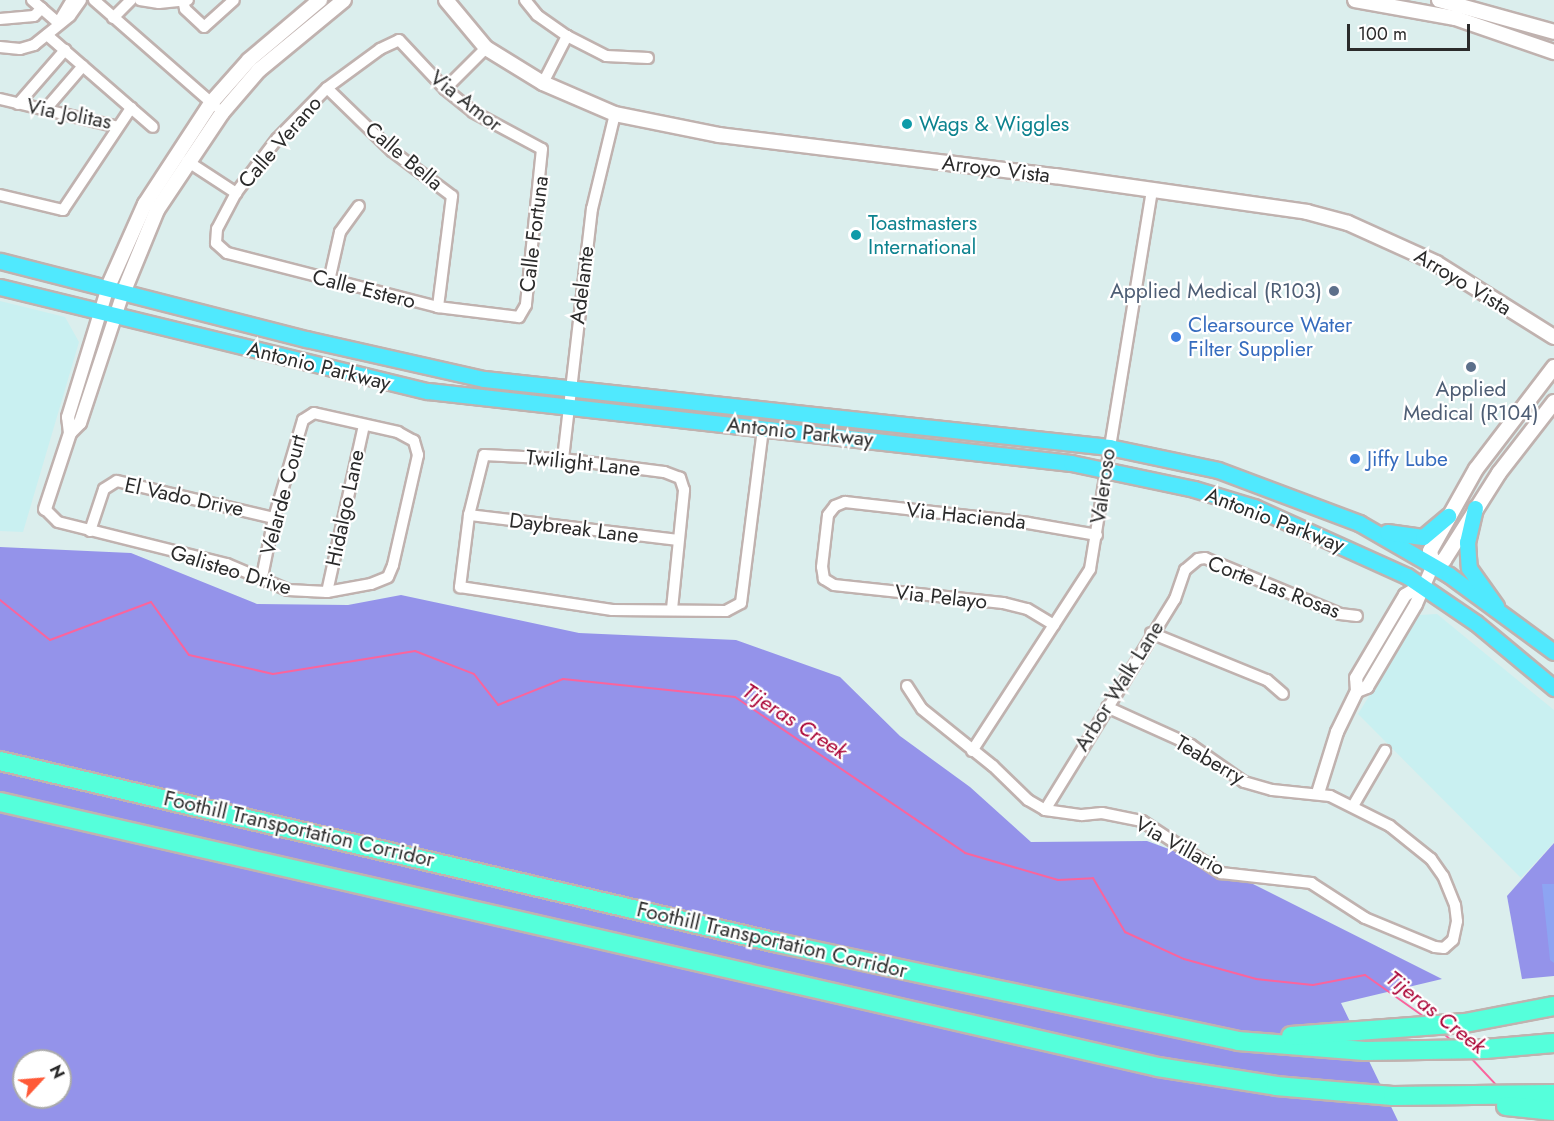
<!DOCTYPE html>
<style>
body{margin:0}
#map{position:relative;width:1554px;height:1121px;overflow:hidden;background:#dbeeed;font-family:Jost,sans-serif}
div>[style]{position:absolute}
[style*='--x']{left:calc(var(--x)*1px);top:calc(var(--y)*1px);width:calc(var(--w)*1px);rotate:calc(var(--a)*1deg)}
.education>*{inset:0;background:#c9f0f1}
.green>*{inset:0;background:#9493ea}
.pitch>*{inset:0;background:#8da4f2}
.stream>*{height:2px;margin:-1px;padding:0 1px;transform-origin:1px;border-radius:1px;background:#fa649d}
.roads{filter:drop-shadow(2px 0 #c0b2af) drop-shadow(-2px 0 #c0b2af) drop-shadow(0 2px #c0b2af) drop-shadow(0 -2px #c0b2af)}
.minor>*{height:10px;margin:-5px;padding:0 5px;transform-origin:5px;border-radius:5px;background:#fff}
.tertiary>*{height:12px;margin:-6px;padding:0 6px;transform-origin:6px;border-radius:6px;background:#fff}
.secondary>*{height:14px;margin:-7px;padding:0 7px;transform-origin:7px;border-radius:7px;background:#fff}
.primary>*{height:15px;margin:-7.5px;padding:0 7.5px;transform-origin:7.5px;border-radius:7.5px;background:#50e9fe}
.motorway>*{height:18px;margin:-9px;padding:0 9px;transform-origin:9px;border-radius:9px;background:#55ffdb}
.dots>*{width:16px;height:16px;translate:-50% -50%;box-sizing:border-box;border:3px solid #fff;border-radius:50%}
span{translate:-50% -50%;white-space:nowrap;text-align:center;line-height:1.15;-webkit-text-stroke:4.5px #fff;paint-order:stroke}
.street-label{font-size:21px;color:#2b2b2b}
.culture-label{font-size:21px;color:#0d838f}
.left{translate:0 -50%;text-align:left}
.service-label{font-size:21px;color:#4e5e75}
.right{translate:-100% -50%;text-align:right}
.shop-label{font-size:21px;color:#366cbe}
.water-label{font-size:22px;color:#a90033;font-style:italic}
.north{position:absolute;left:12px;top:1049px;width:60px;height:60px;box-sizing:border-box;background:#fff;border:2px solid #aaa;border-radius:50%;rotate:64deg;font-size:16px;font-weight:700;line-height:24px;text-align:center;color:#2b2b2b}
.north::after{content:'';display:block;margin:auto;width:21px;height:27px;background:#ff5937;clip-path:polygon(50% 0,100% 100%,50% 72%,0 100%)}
.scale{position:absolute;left:1347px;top:24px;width:123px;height:27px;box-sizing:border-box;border:3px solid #2b2b2b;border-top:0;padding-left:8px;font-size:18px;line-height:21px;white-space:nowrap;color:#2b2b2b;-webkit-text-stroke:4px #fff;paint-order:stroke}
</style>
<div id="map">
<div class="education">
<div style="clip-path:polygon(0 301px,65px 317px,79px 342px,23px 532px,0 531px)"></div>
<div style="clip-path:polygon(1437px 614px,1554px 710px,1554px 842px,1521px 878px,1358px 714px,1419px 615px)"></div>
</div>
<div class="green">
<div style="clip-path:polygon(evenodd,0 547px,131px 553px,257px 604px,348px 605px,401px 595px,579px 633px,736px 640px,840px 677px,900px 736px,970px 787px,1031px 842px,1147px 841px,1223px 869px,1442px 979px,1341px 1003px,1398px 1121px,0 1121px,0 547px,24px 1061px,60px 1061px,60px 1097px,24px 1097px,24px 1061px)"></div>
<div style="clip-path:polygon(1554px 843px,1554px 976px,1522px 979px,1507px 896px)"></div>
</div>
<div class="pitch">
<div style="clip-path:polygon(1542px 884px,1554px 884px,1554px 963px,1550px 960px)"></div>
</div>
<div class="stream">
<div style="--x:0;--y:600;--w:64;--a:38.7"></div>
<div style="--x:50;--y:640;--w:108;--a:-20.6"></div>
<div style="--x:151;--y:602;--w:65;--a:54.4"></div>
<div style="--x:189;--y:655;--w:86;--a:12.7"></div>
<div style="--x:273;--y:674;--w:144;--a:-9.2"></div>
<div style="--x:415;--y:651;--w:63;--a:21.3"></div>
<div style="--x:474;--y:674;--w:39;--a:52"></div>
<div style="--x:498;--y:705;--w:70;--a:-21.8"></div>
<div style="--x:563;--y:679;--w:173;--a:6"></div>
<div style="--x:735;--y:697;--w:278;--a:34.1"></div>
<div style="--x:965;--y:853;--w:97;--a:16.2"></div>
<div style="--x:1058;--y:880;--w:35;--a:-3"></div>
<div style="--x:1093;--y:878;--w:63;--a:59.3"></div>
<div style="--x:1125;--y:932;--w:65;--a:24.6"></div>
<div style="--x:1184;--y:959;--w:75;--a:15.5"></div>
<div style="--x:1256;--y:979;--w:57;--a:6"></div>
<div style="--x:1313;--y:985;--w:53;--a:-10.9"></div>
<div style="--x:1365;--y:975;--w:75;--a:35.2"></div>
<div style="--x:1443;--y:1033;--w:13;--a:42"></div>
<div style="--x:1470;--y:1057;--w:42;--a:46.9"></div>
</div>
<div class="roads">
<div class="minor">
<div style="--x:32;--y:0;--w:35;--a:41"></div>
<div style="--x:94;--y:0;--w:161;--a:41.2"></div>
<div style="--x:140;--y:0;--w:19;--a:9"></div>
<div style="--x:159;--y:3;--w:29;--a:-6"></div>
<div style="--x:183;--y:0;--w:9;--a:77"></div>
<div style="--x:185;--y:9;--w:26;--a:43"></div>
<div style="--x:204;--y:27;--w:40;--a:-42"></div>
<div style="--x:525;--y:0;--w:19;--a:51"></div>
<div style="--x:537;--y:15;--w:37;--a:35"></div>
<div style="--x:567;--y:36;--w:44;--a:27.1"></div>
<div style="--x:606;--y:56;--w:42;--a:2.7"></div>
<div style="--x:113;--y:18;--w:25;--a:-45"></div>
<div style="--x:0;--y:19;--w:34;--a:-5"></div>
<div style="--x:34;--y:16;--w:11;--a:-45"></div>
<div style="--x:58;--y:23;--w:27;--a:-59"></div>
<div style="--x:47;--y:35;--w:140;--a:41"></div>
<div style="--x:399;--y:40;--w:67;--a:46.8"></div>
<div style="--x:445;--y:89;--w:36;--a:39"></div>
<div style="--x:473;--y:112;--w:78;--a:28.2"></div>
<div style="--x:542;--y:149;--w:157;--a:95.9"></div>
<div style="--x:526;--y:305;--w:14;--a:120"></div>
<div style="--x:519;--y:317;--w:82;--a:-173"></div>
<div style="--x:438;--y:307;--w:218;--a:-165.6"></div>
<div style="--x:227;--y:253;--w:15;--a:-138"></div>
<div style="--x:216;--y:243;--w:14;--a:-86"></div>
<div style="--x:217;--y:229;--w:41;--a:-62.2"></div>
<div style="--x:236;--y:193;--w:68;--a:-52.8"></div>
<div style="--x:277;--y:139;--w:71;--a:-45.6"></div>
<div style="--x:327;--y:88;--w:66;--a:-36.3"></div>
<div style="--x:380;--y:49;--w:21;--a:-25"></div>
<div style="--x:0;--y:47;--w:20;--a:6"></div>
<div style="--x:20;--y:49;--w:15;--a:-16"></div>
<div style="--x:34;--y:45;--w:46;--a:-38.9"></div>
<div style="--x:70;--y:16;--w:19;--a:-55"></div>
<div style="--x:543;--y:83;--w:53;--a:-62.9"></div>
<div style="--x:327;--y:88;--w:91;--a:44.1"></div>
<div style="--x:392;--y:151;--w:75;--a:36.9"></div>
<div style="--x:452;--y:196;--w:112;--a:97.2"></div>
<div style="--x:445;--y:89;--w:58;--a:-45"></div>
<div style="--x:0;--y:99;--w:121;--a:13.3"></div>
<div style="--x:18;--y:104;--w:72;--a:-49"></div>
<div style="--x:45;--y:110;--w:58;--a:-49.2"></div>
<div style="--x:187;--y:161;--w:59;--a:33.1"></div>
<div style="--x:0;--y:195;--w:65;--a:13.4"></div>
<div style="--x:63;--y:210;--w:123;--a:-56.3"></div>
<div style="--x:329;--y:281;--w:50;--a:-77.3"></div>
<div style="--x:340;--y:232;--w:32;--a:-54"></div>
<div style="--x:563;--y:459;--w:252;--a:-83.4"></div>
<div style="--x:592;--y:209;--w:98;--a:-76.4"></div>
<div style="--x:45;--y:509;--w:18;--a:45"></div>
<div style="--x:58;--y:522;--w:174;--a:14"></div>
<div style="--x:227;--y:564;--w:66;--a:23.1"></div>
<div style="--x:288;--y:590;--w:39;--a:3"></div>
<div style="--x:327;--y:592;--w:45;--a:-10.3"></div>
<div style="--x:371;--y:584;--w:18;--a:-22"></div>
<div style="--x:388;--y:577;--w:13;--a:-67"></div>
<div style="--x:393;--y:565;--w:113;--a:-77.2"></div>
<div style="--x:418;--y:455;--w:15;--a:-106"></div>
<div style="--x:414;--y:441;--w:18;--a:-151"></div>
<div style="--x:398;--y:432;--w:86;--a:-167.3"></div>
<div style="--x:314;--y:413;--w:13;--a:148"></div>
<div style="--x:303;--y:420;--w:102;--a:106.5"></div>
<div style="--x:274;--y:518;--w:60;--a:101.5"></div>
<div style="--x:469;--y:515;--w:210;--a:6.8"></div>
<div style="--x:90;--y:531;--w:44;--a:-71.6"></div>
<div style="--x:104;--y:489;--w:15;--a:-32"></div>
<div style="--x:117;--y:481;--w:161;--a:13.3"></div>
<div style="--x:327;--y:592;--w:171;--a:-77.5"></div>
<div style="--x:672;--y:609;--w:120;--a:-84.2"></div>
<div style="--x:684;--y:490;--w:13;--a:-108"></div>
<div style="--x:680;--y:478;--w:17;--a:-159"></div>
<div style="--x:664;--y:472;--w:102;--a:-172.7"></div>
<div style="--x:563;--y:459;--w:79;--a:-177.1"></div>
<div style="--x:484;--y:455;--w:62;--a:104"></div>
<div style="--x:469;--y:515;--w:73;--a:97.1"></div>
<div style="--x:460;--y:587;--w:154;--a:8.6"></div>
<div style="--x:612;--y:610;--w:114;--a:0.5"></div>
<div style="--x:726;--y:611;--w:17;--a:-28"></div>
<div style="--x:741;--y:603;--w:176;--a:-82.8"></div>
<div style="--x:1054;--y:625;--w:31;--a:-149"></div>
<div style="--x:1027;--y:609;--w:25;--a:-166"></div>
<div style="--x:1003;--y:603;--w:170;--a:-173.9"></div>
<div style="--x:834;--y:585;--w:12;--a:-149"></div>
<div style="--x:824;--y:579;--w:12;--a:-99"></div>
<div style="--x:822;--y:567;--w:52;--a:-83.4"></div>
<div style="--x:828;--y:515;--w:11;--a:-52"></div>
<div style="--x:835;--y:506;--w:11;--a:-22"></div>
<div style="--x:845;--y:502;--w:184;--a:6.5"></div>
<div style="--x:1028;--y:523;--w:70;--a:9.9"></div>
<div style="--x:1151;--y:633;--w:125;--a:22.1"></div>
<div style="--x:1267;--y:680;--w:21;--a:41"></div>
<div style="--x:907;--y:686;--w:27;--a:57"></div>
<div style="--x:922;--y:709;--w:91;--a:38.8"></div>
<div style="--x:993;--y:766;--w:49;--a:44.2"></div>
<div style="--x:1028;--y:800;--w:20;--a:30"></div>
<div style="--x:1045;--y:810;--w:37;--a:8"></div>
<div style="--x:1082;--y:815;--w:20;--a:-6"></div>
<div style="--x:1102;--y:813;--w:41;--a:11.3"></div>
<div style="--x:1142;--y:821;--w:95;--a:33.4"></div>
<div style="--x:1221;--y:873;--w:91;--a:6.3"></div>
<div style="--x:1311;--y:883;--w:64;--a:32.9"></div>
<div style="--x:1365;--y:918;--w:76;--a:22.5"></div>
<div style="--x:1435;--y:947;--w:9;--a:6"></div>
<div style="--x:1444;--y:948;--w:12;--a:-42"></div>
<div style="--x:1453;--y:940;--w:19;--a:-78"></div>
<div style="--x:1457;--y:921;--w:16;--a:-97"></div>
<div style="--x:1455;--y:905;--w:31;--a:-112"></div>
<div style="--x:1443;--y:876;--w:21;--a:-125"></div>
<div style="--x:1431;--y:859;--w:53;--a:-141.2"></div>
<div style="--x:1390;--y:826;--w:67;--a:-153.4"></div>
<div style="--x:1330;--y:796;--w:58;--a:-174.1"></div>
<div style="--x:1272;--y:790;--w:29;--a:-164"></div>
<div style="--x:1244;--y:782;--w:65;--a:-145.1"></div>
<div style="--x:1191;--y:745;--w:92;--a:-155.7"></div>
<div style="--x:972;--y:751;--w:217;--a:-57"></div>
<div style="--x:1090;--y:569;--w:384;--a:-80.7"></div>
<div style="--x:1353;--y:806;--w:64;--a:-59.8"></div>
<div style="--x:1045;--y:810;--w:248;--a:-58.4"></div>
<div style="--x:1175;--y:599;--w:31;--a:-71"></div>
<div style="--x:1185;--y:570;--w:17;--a:-40"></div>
<div style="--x:1198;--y:559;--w:7;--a:-8"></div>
<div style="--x:1205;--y:558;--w:146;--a:22.5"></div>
<div style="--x:1340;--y:614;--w:17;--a:7"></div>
</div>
<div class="tertiary">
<div style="--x:70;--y:433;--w:14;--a:-45"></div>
<div style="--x:80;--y:423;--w:137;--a:-71.7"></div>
<div style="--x:45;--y:509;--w:80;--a:-71.8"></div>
<div style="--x:70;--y:433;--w:16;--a:-97"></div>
<div style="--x:68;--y:417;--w:136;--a:-72.9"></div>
<div style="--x:1357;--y:691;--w:11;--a:-22"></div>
<div style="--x:1367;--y:687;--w:96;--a:-59.4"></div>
<div style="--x:1416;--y:604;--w:43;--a:-66.4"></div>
<div style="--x:1318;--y:793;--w:64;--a:-72.7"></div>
<div style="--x:1337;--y:732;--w:46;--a:-64"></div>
<div style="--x:1357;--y:691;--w:13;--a:-94"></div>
<div style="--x:1356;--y:678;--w:96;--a:-59.4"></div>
<div style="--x:1405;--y:595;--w:20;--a:-30"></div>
</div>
<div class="secondary">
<div style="--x:446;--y:0;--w:62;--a:50.2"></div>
<div style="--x:486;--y:48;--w:67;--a:31.6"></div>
<div style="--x:543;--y:83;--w:78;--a:23.3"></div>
<div style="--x:615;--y:114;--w:106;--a:11.4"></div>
<div style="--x:719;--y:135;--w:338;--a:7"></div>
<div style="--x:1055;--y:176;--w:255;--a:8.1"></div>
<div style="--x:1307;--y:212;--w:42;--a:15"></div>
<div style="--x:1348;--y:223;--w:97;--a:24.4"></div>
<div style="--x:1436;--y:263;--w:139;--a:32.1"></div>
<div style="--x:1355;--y:0;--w:102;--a:10.2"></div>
<div style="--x:1455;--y:18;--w:105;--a:19"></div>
<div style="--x:1439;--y:0;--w:119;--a:15.5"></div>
<div style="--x:108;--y:287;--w:91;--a:-66"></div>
<div style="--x:145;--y:204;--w:121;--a:-56.8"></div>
<div style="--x:211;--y:103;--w:57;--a:-48.5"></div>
<div style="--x:249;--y:60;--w:93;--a:-40.2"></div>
<div style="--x:123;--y:293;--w:90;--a:-67.7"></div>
<div style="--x:157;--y:210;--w:117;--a:-56.2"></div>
<div style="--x:222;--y:113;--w:57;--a:-49.3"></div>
<div style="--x:259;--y:70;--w:110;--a:-39.5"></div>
<div style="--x:1554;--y:367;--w:128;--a:127.4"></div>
<div style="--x:1476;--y:469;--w:94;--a:119.3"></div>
<div style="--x:1430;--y:551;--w:14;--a:78"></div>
<div style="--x:1433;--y:565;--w:12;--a:-24"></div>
<div style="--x:1444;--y:560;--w:103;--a:-57.7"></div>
<div style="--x:1499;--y:473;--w:90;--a:-52.2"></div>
</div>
<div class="primary">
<div style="--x:0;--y:261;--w:316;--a:14.3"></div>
<div style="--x:306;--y:339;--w:182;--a:12.7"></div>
<div style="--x:484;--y:379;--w:629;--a:6.21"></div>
<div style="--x:1109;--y:447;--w:111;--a:11.9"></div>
<div style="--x:1218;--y:470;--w:151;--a:20.6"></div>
<div style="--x:1359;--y:523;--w:104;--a:30"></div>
<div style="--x:1449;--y:575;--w:130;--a:36.3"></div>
<div style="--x:0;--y:287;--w:440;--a:13.7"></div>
<div style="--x:428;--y:391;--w:647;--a:6.39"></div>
<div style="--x:1071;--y:463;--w:126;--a:11.9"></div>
<div style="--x:1194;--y:489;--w:63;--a:16.7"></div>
<div style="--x:1254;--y:507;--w:168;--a:24.3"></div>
<div style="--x:1407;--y:576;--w:83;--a:34.3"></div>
<div style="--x:1476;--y:623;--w:102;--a:39.8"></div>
<div style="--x:1475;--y:508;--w:35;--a:103"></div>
<div style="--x:1467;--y:542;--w:26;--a:86"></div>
<div style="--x:1469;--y:568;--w:47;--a:54.6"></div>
<div style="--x:1387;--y:532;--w:36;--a:8"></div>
<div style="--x:1423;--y:537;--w:33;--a:-40"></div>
</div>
<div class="motorway">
<div style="--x:0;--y:761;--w:799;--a:13.17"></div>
<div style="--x:778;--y:943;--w:470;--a:12"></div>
<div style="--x:1238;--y:1041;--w:127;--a:4.5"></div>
<div style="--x:1365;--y:1051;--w:120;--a:-1"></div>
<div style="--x:1485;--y:1049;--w:69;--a:-5"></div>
<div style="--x:0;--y:802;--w:1188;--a:12.89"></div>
<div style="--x:1158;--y:1067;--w:120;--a:9.1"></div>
<div style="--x:1276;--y:1086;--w:117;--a:4.9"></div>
<div style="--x:1393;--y:1096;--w:161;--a:-0.7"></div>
<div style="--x:1291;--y:1036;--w:174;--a:-4.3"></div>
<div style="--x:1465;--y:1023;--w:91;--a:-10.8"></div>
<div style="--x:1506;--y:1106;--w:48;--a:5.9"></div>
</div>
</div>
<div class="dots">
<div style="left:907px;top:124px;background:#0f9aa8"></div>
<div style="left:856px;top:235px;background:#0f9aa8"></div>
<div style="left:1334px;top:291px;background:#5c6f8a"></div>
<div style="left:1176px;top:337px;background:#3f7fe0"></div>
<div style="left:1471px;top:367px;background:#5c6f8a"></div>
<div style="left:1355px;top:459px;background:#3f7fe0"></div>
</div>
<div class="street-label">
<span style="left:466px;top:101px;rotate:38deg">Via Amor</span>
<span style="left:69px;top:114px;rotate:11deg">Via Jolitas</span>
<span style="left:280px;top:142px;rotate:-49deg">Calle Verano</span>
<span style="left:404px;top:156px;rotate:40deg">Calle Bella</span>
<span style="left:996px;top:169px;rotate:7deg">Arroyo Vista</span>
<span style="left:534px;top:234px;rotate:-83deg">Calle Fortuna</span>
<span style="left:1463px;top:282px;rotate:31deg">Arroyo Vista</span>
<span style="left:582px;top:285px;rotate:-83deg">Adelante</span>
<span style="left:364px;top:289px;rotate:14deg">Calle Estero</span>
<span style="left:319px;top:366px;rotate:14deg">Antonio Parkway</span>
<span style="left:800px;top:432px;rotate:6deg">Antonio Parkway</span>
<span style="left:583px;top:463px;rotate:6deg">Twilight Lane</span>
<span style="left:1103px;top:486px;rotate:-82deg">Valeroso</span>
<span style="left:283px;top:495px;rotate:-75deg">Velarde Court</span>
<span style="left:184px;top:497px;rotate:12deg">El Vado Drive</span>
<span style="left:345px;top:508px;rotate:-78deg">Hidalgo Lane</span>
<span style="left:966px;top:516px;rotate:6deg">Via Hacienda</span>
<span style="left:1275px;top:520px;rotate:21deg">Antonio Parkway</span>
<span style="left:574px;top:528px;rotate:7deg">Daybreak Lane</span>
<span style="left:231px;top:570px;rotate:17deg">Galisteo Drive</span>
<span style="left:1274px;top:587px;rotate:21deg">Corte Las Rosas</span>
<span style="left:941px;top:597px;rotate:6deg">Via Pelayo</span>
<span style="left:1119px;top:686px;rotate:-58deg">Arbor Walk Lane</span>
<span style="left:1210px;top:760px;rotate:30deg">Teaberry</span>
<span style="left:299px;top:829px;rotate:13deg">Foothill Transportation Corridor</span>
<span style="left:1180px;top:846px;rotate:29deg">Via Villario</span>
<span style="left:772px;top:940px;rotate:13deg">Foothill Transportation Corridor</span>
</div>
<div class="culture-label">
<span class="left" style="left:919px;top:124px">Wags &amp; Wiggles</span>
<span class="left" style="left:868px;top:235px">Toastmasters<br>International</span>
</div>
<div class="service-label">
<span class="right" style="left:1322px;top:291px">Applied Medical (R103)</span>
<span style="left:1471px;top:401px">Applied<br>Medical (R104)</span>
</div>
<div class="shop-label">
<span class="left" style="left:1188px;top:337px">Clearsource Water<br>Filter Supplier</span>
<span class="left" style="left:1367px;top:459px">Jiffy Lube</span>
</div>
<div class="water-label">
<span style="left:795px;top:721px;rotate:33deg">Tijeras Creek</span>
<span style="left:1436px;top:1012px;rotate:38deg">Tijeras Creek</span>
</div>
<div class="north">N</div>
<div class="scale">100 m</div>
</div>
